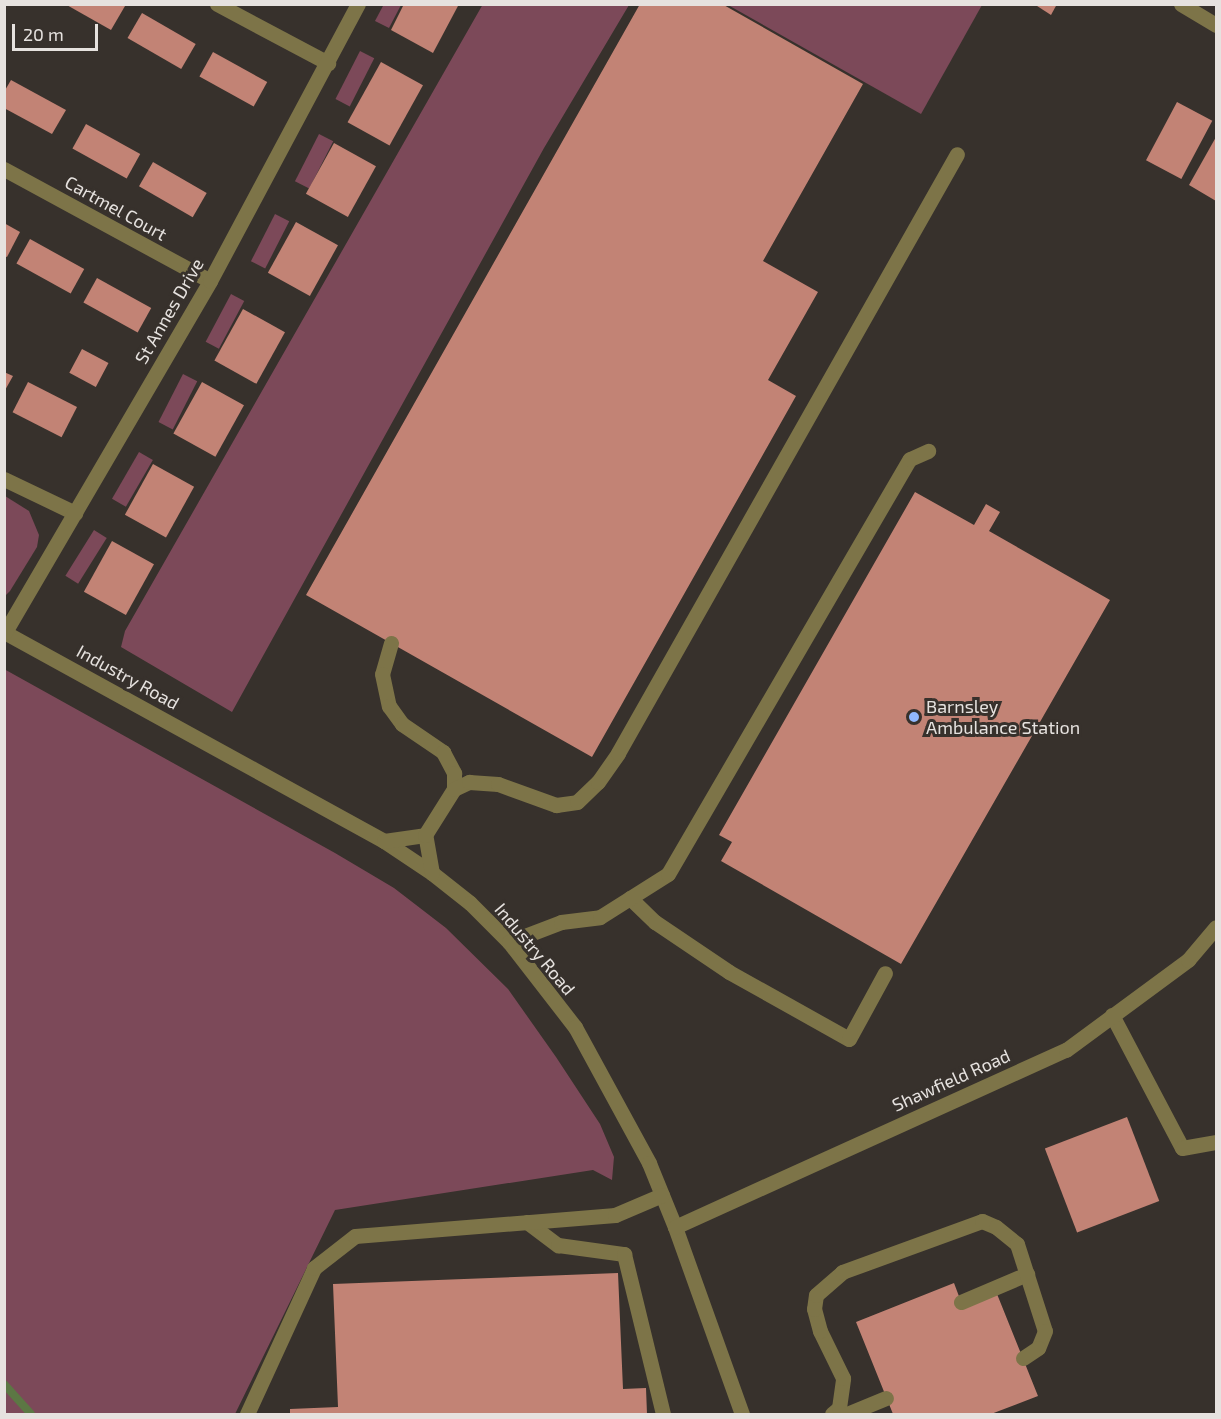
<!DOCTYPE html>
<style>
body{margin:0}
#map{position:relative;width:1221px;height:1419px;overflow:hidden;background:#37312c;font-family:"Exo 2",sans-serif}
div>[style]{position:absolute}
[style*='--x']{left:calc(var(--x)*1px);top:calc(var(--y)*1px);width:calc(var(--w)*1px);rotate:calc(var(--a)*1deg)}
.green>*{inset:0;background:#7c4959;transform-origin:0 0}
.stream>*{height:8px;margin:-4px;padding:0 4px;transform-origin:4px;border-radius:4px;background:#5c7744}
.building>*{inset:0;background:#c28375;transform-origin:0 0}
.minor>*{height:15px;margin:-7.5px;padding:0 7.5px;transform-origin:7.5px;border-radius:7.5px;background:#7d7448}
.dots>*{width:16px;height:16px;translate:-50% -50%;box-sizing:border-box;border:3px solid #37312c;border-radius:50%}
span{translate:-50% -50%;white-space:nowrap;text-align:center;line-height:1.15;-webkit-text-stroke:6px #37312c;paint-order:stroke}
.street-label{font-size:18px;color:#e6e2df}
.poi-label{font-size:18px;color:#e6e2df}
.left{translate:0 -50%;text-align:left}
.frame{position:absolute;inset:0;border:6px solid #e6e2df;pointer-events:none}
.scale{position:absolute;left:12px;top:24px;width:86px;height:27px;box-sizing:border-box;border:3px solid #e6e2df;border-top:0;padding-left:8px;font-size:18px;line-height:21px;white-space:nowrap;color:#e6e2df;-webkit-text-stroke:4px #37312c;paint-order:stroke}
</style>
<div id="map">
<div class="green">
<div style="clip-path:polygon(384px 4px,401px 5px,389px 28px,375px 21px)"></div>
<div style="clip-path:polygon(483px 4px,629px 5px,544px 148px,232px 712px,121px 647px,125px 631px)"></div>
<div style="clip-path:polygon(728px 5px,982px 5px,921px 114px)"></div>
<div style="left:360px;top:51px;width:16px;height:54px;rotate:27deg"></div>
<div style="left:319px;top:134px;width:16px;height:53px;rotate:27deg"></div>
<div style="left:275px;top:214px;width:16px;height:53px;rotate:27deg"></div>
<div style="left:231px;top:294px;width:15px;height:54px;rotate:28deg"></div>
<div style="left:183px;top:374px;width:16px;height:54px;rotate:27deg"></div>
<div style="left:139px;top:452px;width:16px;height:54px;rotate:30deg"></div>
<div style="clip-path:polygon(5px 496px,29px 511px,39px 535px,37px 547px,10px 591px,5px 596px)"></div>
<div style="left:94px;top:530px;width:15px;height:54px;rotate:32deg"></div>
<div style="clip-path:polygon(4px 669px,335px 853px,394px 888px,446px 928px,508px 989px,556px 1057px,600px 1124px,614px 1157px,612px 1180px,593px 1170px,335px 1210px,235px 1414px,5px 1414px)"></div>
</div>
<div class="stream">
<div style="--x:4;--y:1384;--w:40;--a:48"></div>
</div>
<div class="building">
<div style="clip-path:polygon(65px 4px,122px 4px,125px 6px,111px 30px)"></div>
<div style="clip-path:polygon(404px 4px,459px 4px,433px 53px,391px 30px)"></div>
<div style="clip-path:polygon(640px 4px,722px 4px,863px 84px,763px 261px,818px 292px,768px 380px,796px 396px,592px 757px,306px 595px)"></div>
<div style="clip-path:polygon(1034px 4px,1057px 4px,1051px 15px)"></div>
<div style="left:142px;top:13px;width:62px;height:29px;rotate:30deg"></div>
<div style="left:213px;top:52px;width:62px;height:28px;rotate:29deg"></div>
<div style="left:381px;top:62px;width:48px;height:69px;rotate:29deg"></div>
<div style="clip-path:polygon(11px 80px,66px 110px,52px 134px,4px 108px,4px 92px)"></div>
<div style="left:1177px;top:102px;width:40px;height:66px;rotate:28deg"></div>
<div style="left:86px;top:124px;width:62px;height:28px;rotate:29deg"></div>
<div style="clip-path:polygon(1216px 137px,1216px 201px,1189px 185px)"></div>
<div style="left:334px;top:143px;width:48px;height:58px;rotate:29deg"></div>
<div style="left:153px;top:162px;width:62px;height:28px;rotate:30deg"></div>
<div style="left:296px;top:222px;width:48px;height:58px;rotate:29deg"></div>
<div style="clip-path:polygon(4px 223px,20px 232px,7px 257px,4px 256px)"></div>
<div style="left:30px;top:239px;width:62px;height:28px;rotate:29deg"></div>
<div style="left:97px;top:278px;width:62px;height:28px;rotate:29deg"></div>
<div style="left:243px;top:309px;width:48px;height:59px;rotate:29deg"></div>
<div style="left:82px;top:349px;width:30px;height:27px;rotate:28deg"></div>
<div style="clip-path:polygon(4px 372px,13px 376px,4px 392px)"></div>
<div style="left:28px;top:382px;width:55px;height:34px;rotate:27deg"></div>
<div style="left:202px;top:382px;width:48px;height:59px;rotate:29deg"></div>
<div style="left:153px;top:464px;width:47px;height:58px;rotate:29deg"></div>
<div style="clip-path:polygon(915px 492px,974px 525px,986px 504px,1000px 512px,989px 531px,1110px 600px,901px 964px,721px 861px,732px 842px,719px 835px)"></div>
<div style="left:112px;top:541px;width:48px;height:58px;rotate:29deg"></div>
<div style="left:1127px;top:1117px;width:90px;height:88px;rotate:69deg"></div>
<div style="clip-path:polygon(618px 1273px,623px 1389px,646px 1388px,647px 1414px,290px 1414px,290px 1409px,338px 1407px,333px 1284px)"></div>
<div style="clip-path:polygon(954px 1283px,963px 1307px,997px 1294px,1038px 1396px,991px 1414px,893px 1414px,856px 1322px)"></div>
</div>
<div class="minor">
<div style="--x:217;--y:4;--w:126;--a:28"></div>
<div style="--x:1181;--y:4;--w:41;--a:31"></div>
<div style="--x:4;--y:169;--w:234;--a:28.5"></div>
<div style="--x:4;--y:479;--w:79;--a:25.6"></div>
<div style="--x:4;--y:632;--w:434;--a:28.8"></div>
<div style="--x:384;--y:841;--w:58;--a:33.7"></div>
<div style="--x:432;--y:873;--w:48;--a:38.3"></div>
<div style="--x:470;--y:903;--w:55;--a:45"></div>
<div style="--x:509;--y:942;--w:108;--a:52.2"></div>
<div style="--x:575;--y:1027;--w:155;--a:61.4"></div>
<div style="--x:649;--y:1163;--w:69;--a:67.9"></div>
<div style="--x:675;--y:1227;--w:199;--a:70.3"></div>
<div style="--x:5;--y:632;--w:406;--a:-59.7"></div>
<div style="--x:210;--y:281;--w:314;--a:-61.9"></div>
<div style="--x:391;--y:643;--w:32;--a:106"></div>
<div style="--x:382;--y:674;--w:33;--a:78"></div>
<div style="--x:389;--y:706;--w:22;--a:54"></div>
<div style="--x:402;--y:724;--w:50;--a:34.3"></div>
<div style="--x:443;--y:752;--w:24;--a:62"></div>
<div style="--x:454;--y:773;--w:16;--a:90"></div>
<div style="--x:384;--y:841;--w:41;--a:-8.3"></div>
<div style="--x:432;--y:873;--w:39;--a:-100"></div>
<div style="--x:425;--y:835;--w:54;--a:-57.8"></div>
<div style="--x:454;--y:789;--w:17;--a:-25"></div>
<div style="--x:469;--y:782;--w:29;--a:4"></div>
<div style="--x:498;--y:784;--w:62;--a:19.9"></div>
<div style="--x:556;--y:805;--w:21;--a:-8"></div>
<div style="--x:577;--y:802;--w:29;--a:-44"></div>
<div style="--x:598;--y:782;--w:35;--a:-55"></div>
<div style="--x:618;--y:753;--w:688;--a:-60.49"></div>
<div style="--x:630;--y:898;--w:35;--a:44"></div>
<div style="--x:655;--y:922;--w:89;--a:34"></div>
<div style="--x:729;--y:972;--w:137;--a:29.2"></div>
<div style="--x:849;--y:1039;--w:75;--a:-61.4"></div>
<div style="--x:509;--y:942;--w:56;--a:-21"></div>
<div style="--x:561;--y:922;--w:39;--a:-7"></div>
<div style="--x:600;--y:917;--w:80;--a:-32.3"></div>
<div style="--x:668;--y:874;--w:480;--a:-59.8"></div>
<div style="--x:910;--y:459;--w:20;--a:-24"></div>
<div style="--x:1112;--y:1015;--w:150;--a:62.2"></div>
<div style="--x:1182;--y:1148;--w:35;--a:-10"></div>
<div style="--x:527;--y:1222;--w:39;--a:37"></div>
<div style="--x:558;--y:1245;--w:67;--a:7.8"></div>
<div style="--x:624;--y:1254;--w:165;--a:76.3"></div>
<div style="--x:675;--y:1227;--w:429;--a:-24.4"></div>
<div style="--x:1066;--y:1050;--w:152;--a:-36.4"></div>
<div style="--x:1188;--y:960;--w:43;--a:-49.7"></div>
<div style="--x:961;--y:1302;--w:72;--a:-23"></div>
<div style="--x:247;--y:1414;--w:161;--a:-65.3"></div>
<div style="--x:314;--y:1268;--w:52;--a:-38"></div>
<div style="--x:355;--y:1236;--w:261;--a:-4.6"></div>
<div style="--x:615;--y:1215;--w:51;--a:-23.1"></div>
<div style="--x:832;--y:1414;--w:9;--a:-41"></div>
<div style="--x:839;--y:1408;--w:30;--a:-82"></div>
<div style="--x:843;--y:1378;--w:52;--a:-116.1"></div>
<div style="--x:820;--y:1331;--w:23;--a:-105"></div>
<div style="--x:814;--y:1309;--w:14;--a:-82"></div>
<div style="--x:816;--y:1295;--w:35;--a:-41"></div>
<div style="--x:842;--y:1272;--w:149;--a:-20"></div>
<div style="--x:982;--y:1221;--w:15;--a:23"></div>
<div style="--x:996;--y:1227;--w:27;--a:39"></div>
<div style="--x:1017;--y:1244;--w:91;--a:72.2"></div>
<div style="--x:1045;--y:1331;--w:18;--a:112"></div>
<div style="--x:1038;--y:1348;--w:18;--a:146"></div>
<div style="--x:847;--y:1414;--w:42;--a:-22.3"></div>
</div>
<div class="dots">
<div style="left:914px;top:717px;background:#91b8fd"></div>
</div>
<div class="street-label">
<span style="left:116px;top:208px;rotate:29deg">Cartmel Court</span>
<span style="left:169px;top:311px;rotate:-60deg">St Annes Drive</span>
<span style="left:128px;top:677px;rotate:29deg">Industry Road</span>
<span style="left:535px;top:949px;rotate:50deg">Industry Road</span>
<span style="left:951px;top:1080px;rotate:-24deg">Shawfield Road</span>
</div>
<div class="poi-label">
<span class="left" style="left:926px;top:717px">Barnsley<br>Ambulance Station</span>
</div>
<div class="frame"></div>
<div class="scale">20 m</div>
</div>
